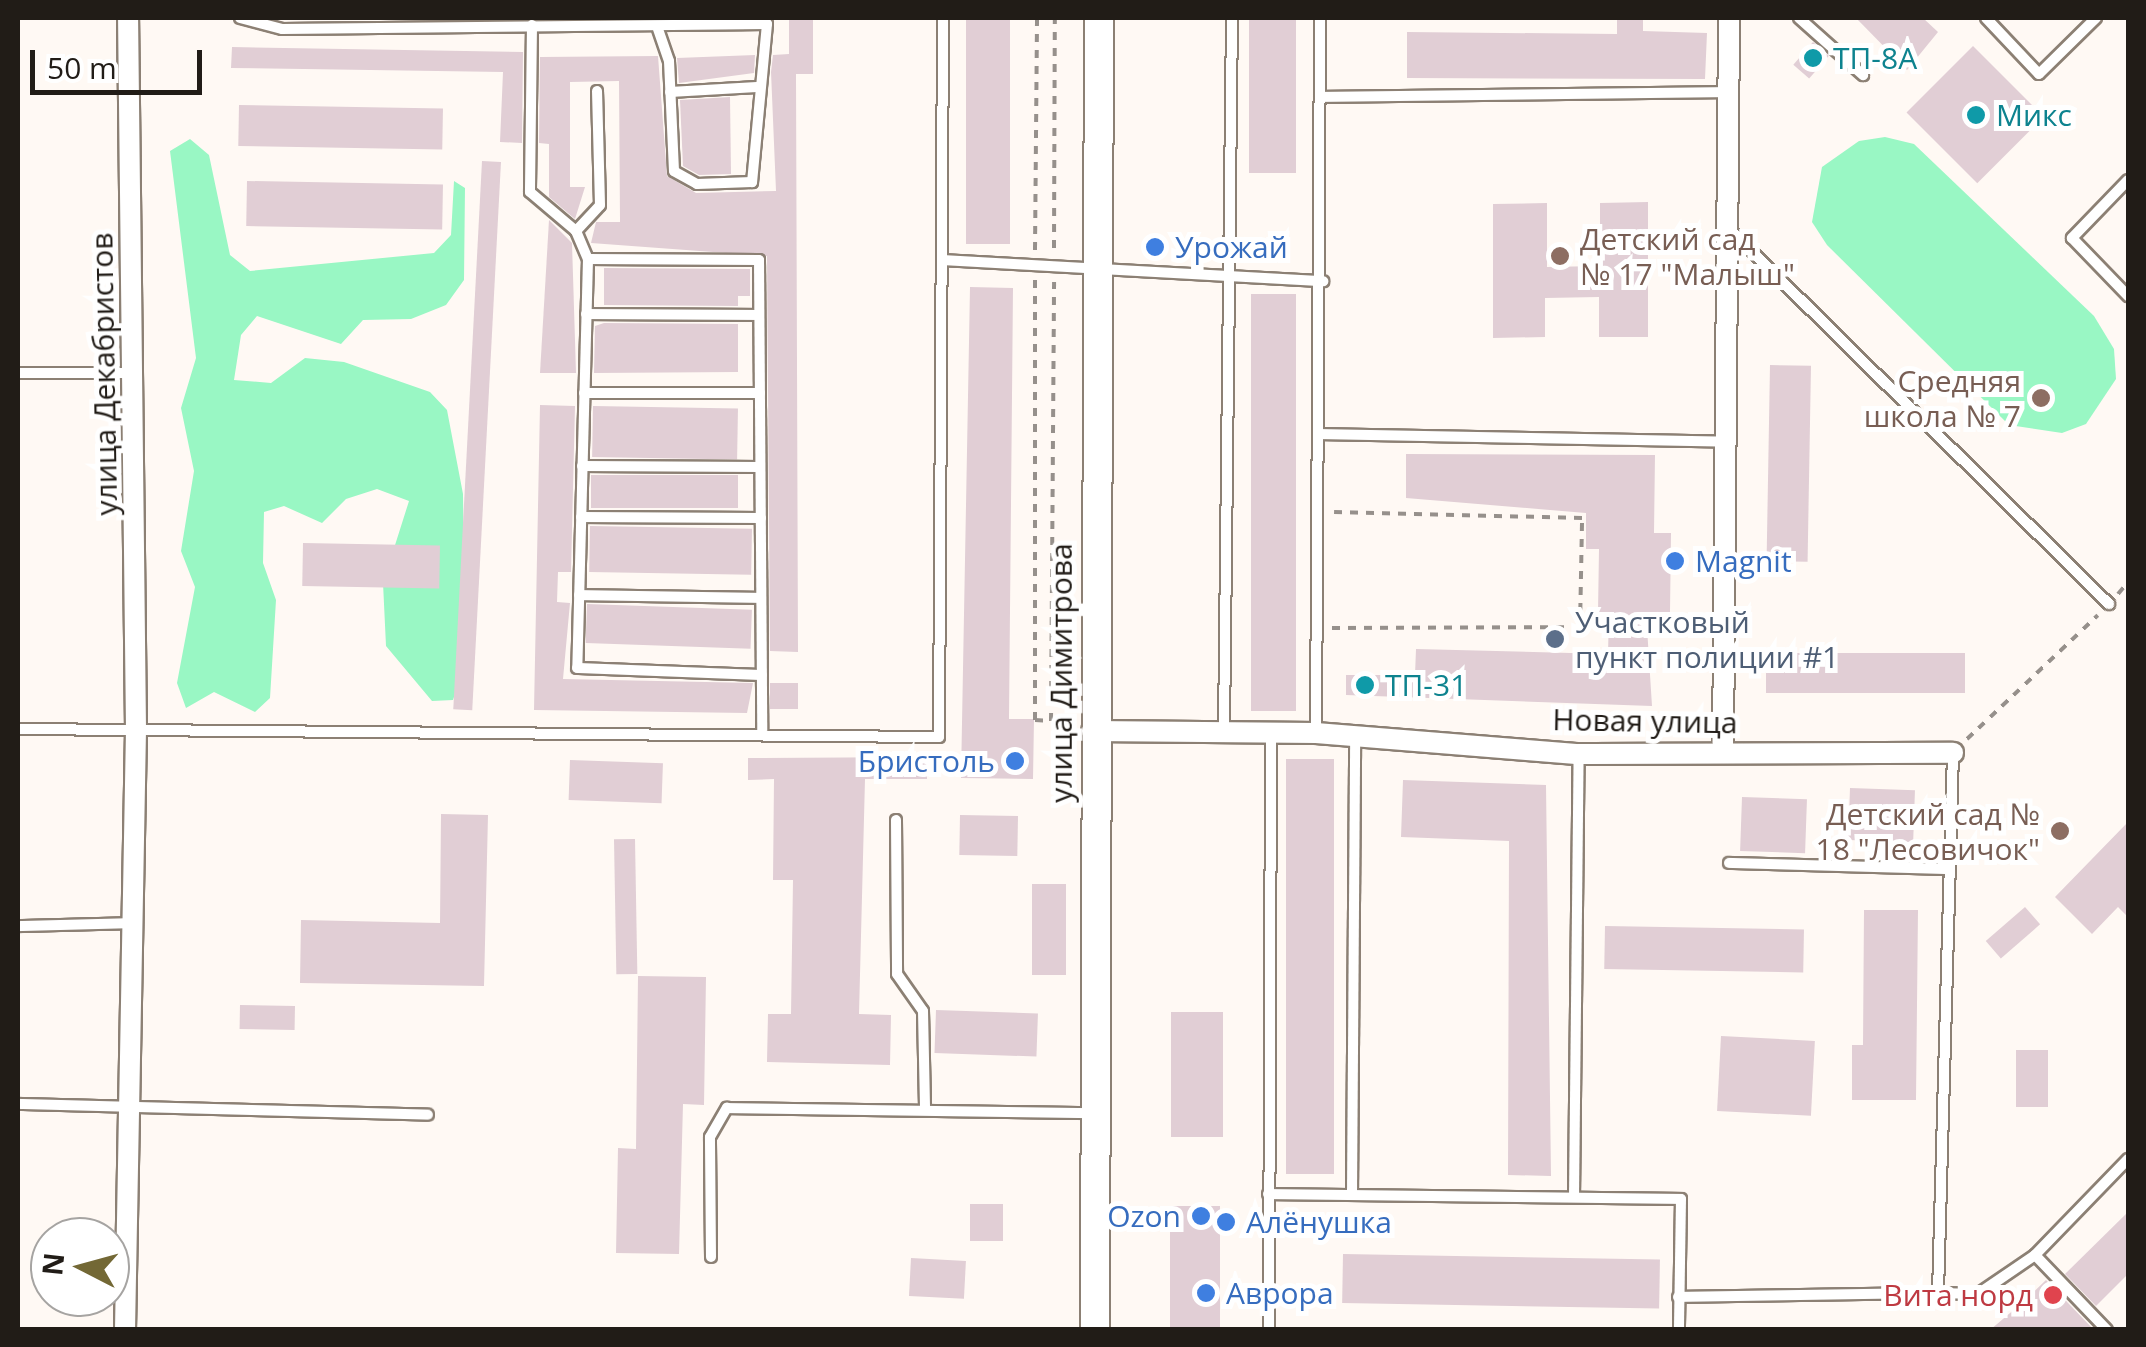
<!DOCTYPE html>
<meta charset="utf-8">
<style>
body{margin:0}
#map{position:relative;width:2146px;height:1347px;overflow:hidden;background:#fff9f4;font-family:"Open Sans",sans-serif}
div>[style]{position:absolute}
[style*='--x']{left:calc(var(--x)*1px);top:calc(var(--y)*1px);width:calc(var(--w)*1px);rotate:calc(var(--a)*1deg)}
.green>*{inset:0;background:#99f7c4}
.building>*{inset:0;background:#e1ced5;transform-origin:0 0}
.path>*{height:4px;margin-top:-2px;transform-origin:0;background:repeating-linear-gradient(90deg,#96908b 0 8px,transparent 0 16px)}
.roads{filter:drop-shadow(2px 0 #8c8074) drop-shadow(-2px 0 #8c8074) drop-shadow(0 2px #8c8074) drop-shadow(0 -2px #8c8074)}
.service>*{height:10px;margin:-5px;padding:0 5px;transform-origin:5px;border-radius:5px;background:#fff}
.minor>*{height:20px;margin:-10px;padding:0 10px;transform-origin:10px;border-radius:10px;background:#fff}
.tertiary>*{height:28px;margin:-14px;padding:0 14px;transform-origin:14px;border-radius:14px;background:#fff}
.dots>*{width:28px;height:28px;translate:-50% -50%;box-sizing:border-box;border:5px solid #fff;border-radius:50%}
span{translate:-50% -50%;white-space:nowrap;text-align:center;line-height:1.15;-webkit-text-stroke:10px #fff;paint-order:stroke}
.culture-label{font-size:30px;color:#0d838f}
.left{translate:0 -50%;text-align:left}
.education-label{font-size:30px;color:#785e54}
.right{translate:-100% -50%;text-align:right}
.shop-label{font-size:30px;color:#366cbe}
.street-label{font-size:30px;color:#211c17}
.service-label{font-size:30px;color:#4e5e75}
.health-label{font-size:30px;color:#be3a42}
.frame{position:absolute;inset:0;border:20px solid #211c17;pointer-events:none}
.north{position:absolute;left:30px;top:1217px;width:100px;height:100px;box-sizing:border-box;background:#fff;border:2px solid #a6a4a2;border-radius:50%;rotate:276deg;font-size:28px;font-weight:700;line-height:40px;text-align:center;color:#211c17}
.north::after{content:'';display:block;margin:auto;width:35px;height:45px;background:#736835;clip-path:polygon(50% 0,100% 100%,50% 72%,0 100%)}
.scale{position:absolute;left:30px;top:50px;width:172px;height:45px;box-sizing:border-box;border:5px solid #211c17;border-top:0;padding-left:12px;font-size:30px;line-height:35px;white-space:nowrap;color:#211c17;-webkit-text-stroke:8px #fff;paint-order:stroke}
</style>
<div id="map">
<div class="green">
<div style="clip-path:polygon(1885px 137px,1914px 144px,2094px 316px,2114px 349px,2116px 379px,2086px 424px,2062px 433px,2009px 425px,1827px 245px,1812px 222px,1822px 167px,1859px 141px)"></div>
<div style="clip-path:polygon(190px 139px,209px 155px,230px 255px,250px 271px,434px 253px,451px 235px,454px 181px,465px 188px,464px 280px,446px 305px,411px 319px,363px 320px,341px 344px,257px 316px,241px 335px,234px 380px,271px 383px,305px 358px,344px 362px,430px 392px,447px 410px,463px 494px,465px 663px,453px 700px,432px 701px,386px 646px,383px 583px,409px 501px,377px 489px,346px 499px,322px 523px,284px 506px,264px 512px,263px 563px,276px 600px,270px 698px,255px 712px,214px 692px,186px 708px,177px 683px,195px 587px,181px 551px,194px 471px,181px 408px,196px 358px,170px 151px)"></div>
</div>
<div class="building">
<div style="clip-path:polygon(789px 18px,813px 18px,813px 74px,796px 74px,798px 652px,770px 651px,767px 256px,591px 243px,596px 222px,620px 222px,619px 81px,570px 82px,570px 187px,585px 187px,575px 219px,549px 197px,549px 144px,539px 143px,540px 57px,658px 56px,667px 176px,696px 193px,776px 191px,771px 72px,773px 55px,789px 54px)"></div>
<div style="left:966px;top:18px;width:44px;height:226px"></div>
<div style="left:1249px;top:18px;width:47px;height:155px"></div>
<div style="clip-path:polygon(1617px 18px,1643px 18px,1643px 31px,1707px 33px,1705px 79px,1407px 78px,1407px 32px,1617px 34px)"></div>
<div style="clip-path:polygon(1856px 18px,1923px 18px,1938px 32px,1907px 70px)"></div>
<div style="left:1813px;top:42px;width:21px;height:30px;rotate:41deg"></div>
<div style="left:1973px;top:46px;width:100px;height:94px;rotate:45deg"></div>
<div style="clip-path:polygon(232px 47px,523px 52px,522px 143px,500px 142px,503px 72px,231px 68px)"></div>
<div style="clip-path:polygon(755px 55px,754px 73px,679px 83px,677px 58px)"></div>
<div style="clip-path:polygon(730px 97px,731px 174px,699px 175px,683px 166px,680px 100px)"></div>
<div style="left:239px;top:105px;width:204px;height:41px;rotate:1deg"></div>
<div style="left:482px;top:161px;width:19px;height:549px;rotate:3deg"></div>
<div style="left:247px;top:181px;width:196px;height:45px;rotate:1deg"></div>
<div style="clip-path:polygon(1648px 202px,1648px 337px,1599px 337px,1599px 297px,1545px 298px,1545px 337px,1493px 338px,1493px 204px,1547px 203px,1547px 267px,1600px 266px,1600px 203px)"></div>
<div style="clip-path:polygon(549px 220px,572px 243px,576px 373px,540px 373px)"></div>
<div style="clip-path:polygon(604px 268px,750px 269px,750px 296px,738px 296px,738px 306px,604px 305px)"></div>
<div style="clip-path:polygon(970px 287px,1013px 288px,1009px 719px,1034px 719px,1033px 779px,961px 778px)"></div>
<div style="left:1251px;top:294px;width:45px;height:417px"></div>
<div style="clip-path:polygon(738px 324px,738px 372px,594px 373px,595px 326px,604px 323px)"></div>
<div style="left:1770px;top:365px;width:41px;height:196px;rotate:1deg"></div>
<div style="clip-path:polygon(540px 405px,575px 406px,571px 572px,558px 572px,557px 602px,570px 603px,563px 679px,753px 683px,747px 713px,534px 710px)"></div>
<div style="left:593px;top:406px;width:145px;height:51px;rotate:1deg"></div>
<div style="clip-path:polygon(1406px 454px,1655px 455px,1654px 533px,1671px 533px,1670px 612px,1646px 612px,1652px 706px,1346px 695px,1346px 675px,1415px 675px,1416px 649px,1608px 654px,1609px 612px,1598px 612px,1599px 549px,1586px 549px,1586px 513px,1406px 498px)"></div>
<div style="left:591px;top:475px;width:147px;height:33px"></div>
<div style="left:590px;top:526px;width:162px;height:46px;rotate:1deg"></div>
<div style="left:303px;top:543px;width:137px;height:43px;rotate:1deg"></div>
<div style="left:587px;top:604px;width:165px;height:39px;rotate:2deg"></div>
<div style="left:1766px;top:653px;width:199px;height:40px"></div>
<div style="left:770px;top:683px;width:28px;height:26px"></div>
<div style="clip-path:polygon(927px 757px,927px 779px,865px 779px,859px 1014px,891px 1015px,890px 1065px,767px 1062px,768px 1014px,791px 1014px,793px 880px,773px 880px,774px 779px,748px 780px,748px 758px)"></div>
<div style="left:1334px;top:759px;width:415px;height:48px;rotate:90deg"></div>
<div style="left:570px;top:760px;width:93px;height:40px;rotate:2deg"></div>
<div style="clip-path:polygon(1403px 780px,1546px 785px,1551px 1176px,1508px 1175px,1509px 841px,1401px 837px)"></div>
<div style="left:1850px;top:788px;width:65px;height:52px;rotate:2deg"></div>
<div style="left:1742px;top:797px;width:65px;height:54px;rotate:2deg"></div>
<div style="clip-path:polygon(441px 814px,488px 815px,484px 986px,300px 983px,301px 920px,440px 923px)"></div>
<div style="left:1018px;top:816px;width:40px;height:58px;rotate:91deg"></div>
<div style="clip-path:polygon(2128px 822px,2128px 917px,2118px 907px,2092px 934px,2055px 897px)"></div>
<div style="left:635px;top:839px;width:135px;height:21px;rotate:89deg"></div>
<div style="left:1032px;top:884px;width:34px;height:91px"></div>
<div style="left:2025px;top:907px;width:23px;height:52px;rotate:49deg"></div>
<div style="clip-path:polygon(1864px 910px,1918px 910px,1916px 1100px,1852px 1100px,1852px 1045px,1863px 1045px)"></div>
<div style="left:1605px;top:926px;width:199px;height:43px;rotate:1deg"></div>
<div style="clip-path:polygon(638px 976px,706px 977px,704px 1105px,683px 1104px,679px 1254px,616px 1253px,618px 1148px,636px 1149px)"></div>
<div style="left:240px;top:1005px;width:55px;height:24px;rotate:1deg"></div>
<div style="left:936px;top:1010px;width:102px;height:43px;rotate:2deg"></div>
<div style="left:1171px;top:1012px;width:52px;height:125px"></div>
<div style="left:1721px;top:1036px;width:94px;height:75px;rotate:3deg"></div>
<div style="left:2016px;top:1050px;width:32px;height:57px"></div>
<div style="left:970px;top:1204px;width:33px;height:37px"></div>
<div style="left:1170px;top:1206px;width:50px;height:124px"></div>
<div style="clip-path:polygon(2128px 1212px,2128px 1274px,2096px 1306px,2065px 1274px)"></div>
<div style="left:1343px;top:1254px;width:317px;height:49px;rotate:1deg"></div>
<div style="left:911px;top:1258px;width:55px;height:38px;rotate:3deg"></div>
<div style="clip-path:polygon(2046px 1280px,2094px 1330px,1990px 1330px,2023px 1302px)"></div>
</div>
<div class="path">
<div style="--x:1054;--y:248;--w:230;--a:-89.8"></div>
<div style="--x:1035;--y:250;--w:232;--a:-89.5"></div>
<div style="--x:1035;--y:280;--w:440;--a:90"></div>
<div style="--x:1035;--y:720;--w:16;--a:4"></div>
<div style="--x:1051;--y:721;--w:439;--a:-89.6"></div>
<div style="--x:2118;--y:594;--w:16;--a:-50"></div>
<div style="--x:1332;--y:628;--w:248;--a:-0.2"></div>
<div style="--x:1580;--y:627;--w:109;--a:-88.9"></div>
<div style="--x:1582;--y:518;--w:248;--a:-178.6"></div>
<div style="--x:1967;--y:739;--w:180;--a:-43.4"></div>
</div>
<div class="roads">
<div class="service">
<div style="--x:240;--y:18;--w:43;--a:14.7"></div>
<div style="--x:282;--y:29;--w:485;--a:-0.6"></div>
<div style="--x:767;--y:24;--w:159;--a:95.4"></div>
<div style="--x:752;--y:182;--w:55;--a:177.9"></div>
<div style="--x:697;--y:184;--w:26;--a:-151"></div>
<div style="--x:674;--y:171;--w:110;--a:-92.6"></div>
<div style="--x:669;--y:61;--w:34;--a:-109"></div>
<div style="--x:1799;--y:18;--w:86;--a:41.7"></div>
<div style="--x:1986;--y:18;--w:77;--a:46.6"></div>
<div style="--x:2039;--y:74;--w:80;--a:-44.5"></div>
<div style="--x:532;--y:25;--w:167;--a:90.7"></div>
<div style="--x:530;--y:192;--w:60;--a:40.3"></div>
<div style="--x:576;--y:231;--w:30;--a:67"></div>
<div style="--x:588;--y:259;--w:409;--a:91.5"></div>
<div style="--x:577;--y:668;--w:185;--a:2.2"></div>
<div style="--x:670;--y:92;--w:87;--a:-3.3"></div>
<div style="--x:1320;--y:97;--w:409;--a:-0.7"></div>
<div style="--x:2128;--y:180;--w:81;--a:134"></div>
<div style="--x:2072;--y:238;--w:81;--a:46"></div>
<div style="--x:1729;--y:229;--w:534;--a:44.62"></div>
<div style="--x:576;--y:231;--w:35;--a:-47"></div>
<div style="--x:600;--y:205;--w:114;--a:-91.5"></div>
<div style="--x:588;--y:259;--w:171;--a:0.3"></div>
<div style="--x:759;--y:260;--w:470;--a:89.6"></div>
<div style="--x:942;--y:260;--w:382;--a:3.2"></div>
<div style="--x:586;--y:314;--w:173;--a:0.3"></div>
<div style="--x:18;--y:373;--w:115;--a:0"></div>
<div style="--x:584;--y:393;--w:176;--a:0"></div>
<div style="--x:1322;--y:434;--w:404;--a:1.1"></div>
<div style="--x:582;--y:466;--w:178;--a:0.3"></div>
<div style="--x:581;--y:517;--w:180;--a:0.3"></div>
<div style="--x:579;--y:595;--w:182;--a:0.9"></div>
<div style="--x:18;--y:729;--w:921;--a:0.5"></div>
<div style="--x:939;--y:737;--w:719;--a:-89.68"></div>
<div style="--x:1224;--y:731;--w:713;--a:-89.36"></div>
<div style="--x:1316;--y:733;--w:715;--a:-89.68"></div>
<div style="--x:896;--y:820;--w:154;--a:89.6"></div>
<div style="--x:897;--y:974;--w:45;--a:54.9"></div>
<div style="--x:923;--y:1011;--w:98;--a:88.8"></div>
<div style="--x:1729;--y:863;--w:220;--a:1.6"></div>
<div style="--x:18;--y:926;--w:113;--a:-1.5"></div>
<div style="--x:18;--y:1104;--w:410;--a:1.5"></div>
<div style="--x:1352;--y:1193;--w:458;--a:-89.6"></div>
<div style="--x:1268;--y:1194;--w:413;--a:0.7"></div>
<div style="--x:1681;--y:1199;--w:131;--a:90.9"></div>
<div style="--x:1574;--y:1196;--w:442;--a:-89.4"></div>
<div style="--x:2035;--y:1255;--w:104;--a:46.2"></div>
<div style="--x:711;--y:1257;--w:120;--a:-90.5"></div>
<div style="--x:710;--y:1137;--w:34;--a:-60"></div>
<div style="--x:727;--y:1108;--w:364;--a:0.8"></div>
<div style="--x:1938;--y:1293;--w:40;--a:1.4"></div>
<div style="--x:1978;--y:1294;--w:69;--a:-34.4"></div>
<div style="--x:2035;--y:1255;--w:134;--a:-45.9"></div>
<div style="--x:1678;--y:1297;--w:260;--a:-0.9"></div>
<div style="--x:1938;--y:1293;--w:540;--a:-88.41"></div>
<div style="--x:1269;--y:1330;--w:596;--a:-89.81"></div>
</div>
<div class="minor">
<div style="--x:1092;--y:731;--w:224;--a:0.5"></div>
<div style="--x:1316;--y:733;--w:264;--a:4.6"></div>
<div style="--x:1579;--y:754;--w:374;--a:-0.2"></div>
<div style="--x:1723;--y:752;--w:734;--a:-89.53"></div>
<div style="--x:125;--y:1330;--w:601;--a:-88.95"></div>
<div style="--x:136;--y:729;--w:711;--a:-90.64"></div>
</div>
<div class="tertiary">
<div style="--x:1095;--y:1330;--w:1312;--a:-89.83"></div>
</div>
</div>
<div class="dots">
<div style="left:1813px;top:58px;background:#0f9aa8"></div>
<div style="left:1976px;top:115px;background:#0f9aa8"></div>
<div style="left:1155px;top:247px;background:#3f7fe0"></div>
<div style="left:1560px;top:256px;background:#8d6e63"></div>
<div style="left:2041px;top:398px;background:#8d6e63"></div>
<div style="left:1675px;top:561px;background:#3f7fe0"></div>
<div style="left:1555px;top:639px;background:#5c6f8a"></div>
<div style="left:1365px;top:685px;background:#0f9aa8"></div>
<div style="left:1015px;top:761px;background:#3f7fe0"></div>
<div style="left:2060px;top:831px;background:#8d6e63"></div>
<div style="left:1201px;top:1216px;background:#3f7fe0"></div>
<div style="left:1226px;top:1222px;background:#3f7fe0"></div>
<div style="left:1206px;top:1293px;background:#3f7fe0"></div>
<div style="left:2053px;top:1295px;background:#e0444e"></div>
</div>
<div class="culture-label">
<span class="left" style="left:1833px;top:58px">ТП-8А</span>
<span class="left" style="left:1996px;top:115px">Микс</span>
<span class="left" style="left:1385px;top:685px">ТП-31</span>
</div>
<div class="education-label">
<span class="left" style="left:1580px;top:256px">Детский сад<br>№ 17 "Малыш"</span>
<span class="right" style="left:2021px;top:398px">Средняя<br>школа № 7</span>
<span class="right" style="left:2040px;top:831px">Детский сад №<br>18 "Лесовичок"</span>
</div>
<div class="shop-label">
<span class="left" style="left:1175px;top:247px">Урожай</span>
<span class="left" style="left:1695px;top:561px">Magnit</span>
<span class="right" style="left:995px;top:761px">Бристоль</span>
<span class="right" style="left:1181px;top:1216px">Ozon</span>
<span class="left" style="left:1246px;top:1222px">Алёнушка</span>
<span class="left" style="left:1226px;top:1293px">Аврора</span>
</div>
<div class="street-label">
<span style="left:104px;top:374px;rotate:-91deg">улица Декабристов</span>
<span style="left:1061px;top:673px;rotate:-90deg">улица Димитрова</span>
<span style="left:1645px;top:721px;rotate:1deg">Новая улица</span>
</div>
<div class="service-label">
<span class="left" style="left:1575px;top:639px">Участковый<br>пункт полиции #1</span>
</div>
<div class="health-label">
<span class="right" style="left:2033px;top:1295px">Вита норд</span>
</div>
<div class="frame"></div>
<div class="north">N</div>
<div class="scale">50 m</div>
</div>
